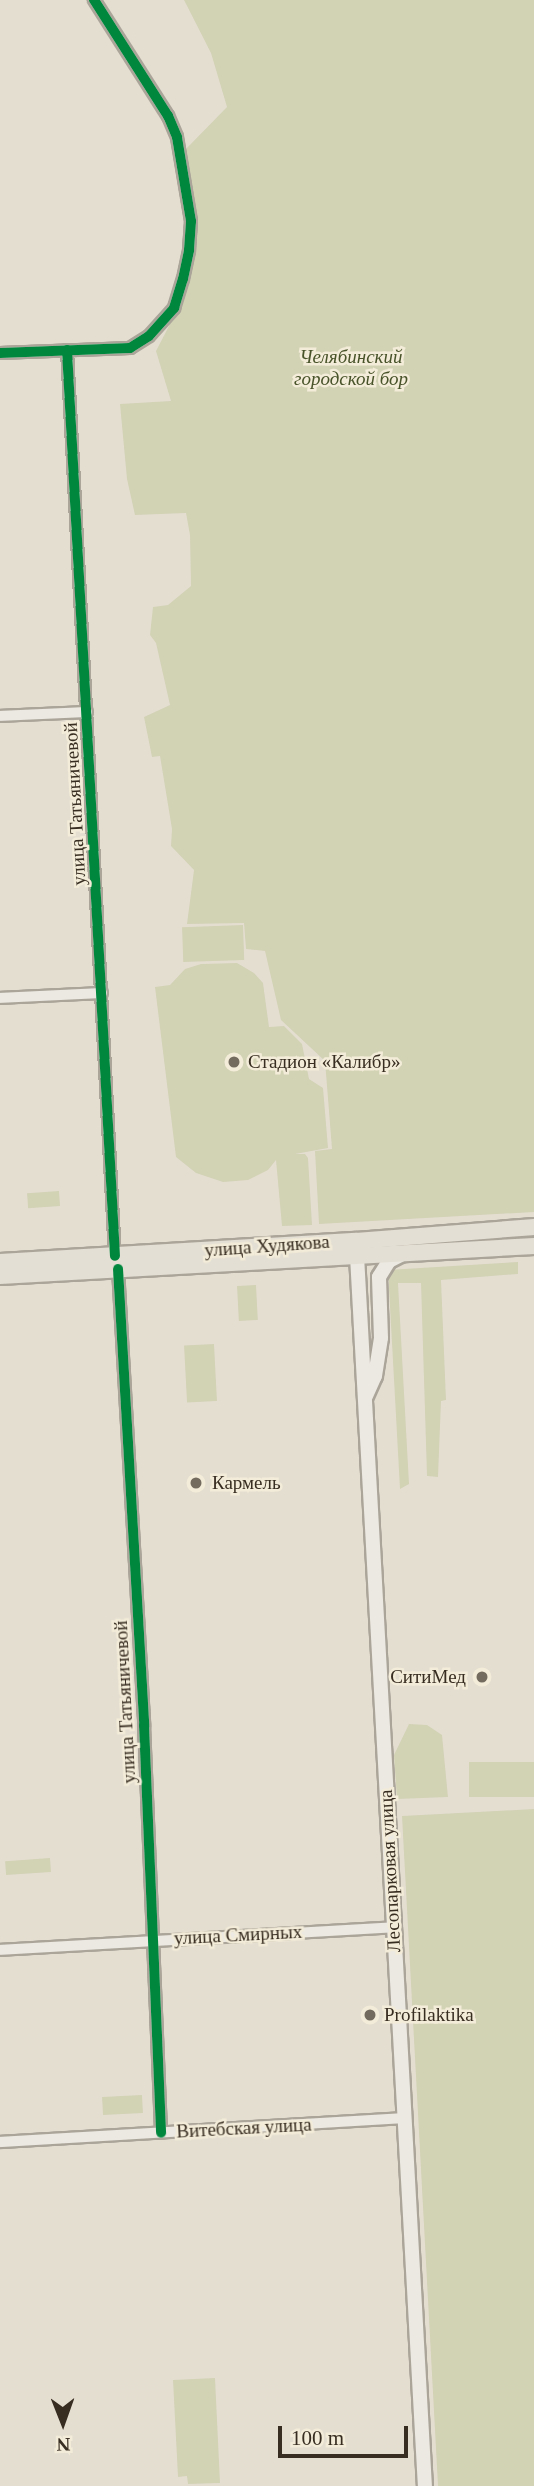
<!DOCTYPE html>
<meta charset="utf-8">
<style>
body{margin:0}
#map{position:relative;width:534px;height:2486px;overflow:hidden;background:#e4ded1;font-family:"Times New Roman",serif}
div>[style]{position:absolute}
[style*='--x']{left:calc(var(--x)*1px);top:calc(var(--y)*1px);width:calc(var(--w)*1px);rotate:calc(var(--a)*1deg)}
.green>*{inset:0;background:#d2d2b5;transform-origin:0 0}
.roads{filter:drop-shadow(2px 0 #aaa499) drop-shadow(-2px 0 #aaa499) drop-shadow(0 2px #aaa499) drop-shadow(0 -2px #aaa499)}
.street>*{height:10px;margin:-5px;padding:0 5px;transform-origin:5px;border-radius:5px;background:#ece9e2}
.secondary>*{height:14px;margin:-7px;padding:0 7px;transform-origin:7px;border-radius:7px;background:#ece9e2}
.primary>*{height:16px;margin:-8px;padding:0 8px;transform-origin:8px;border-radius:8px;background:#e4dfd4}
.cycleway>*{height:10px;margin:-5px;padding:0 5px;transform-origin:5px;border-radius:5px;background:#00873e}
.dots>*{width:19px;height:19px;translate:-50% -50%;box-sizing:border-box;border:4px solid #f3ecd8;border-radius:50%}
span{translate:-50% -50%;white-space:nowrap;text-align:center;line-height:1.15;-webkit-text-stroke:5px #f3ecd8;paint-order:stroke}
.park-label{font-size:19px;color:#48532a;font-style:italic}
.street-label{font-size:19px;color:#382d21}
.poi-label{font-size:19px;color:#382d21}
.left{translate:0 -50%;text-align:left}
.right{translate:-100% -50%;text-align:right}
.north{position:absolute;left:28px;top:2388px;width:70px;height:70px;-webkit-text-stroke:5px #f3ecd8;paint-order:stroke;rotate:179deg;font-size:19px;font-weight:700;line-height:28px;text-align:center;color:#382d21}
.north::after{content:'';display:block;margin:auto;width:24px;height:32px;background:#382d21;clip-path:polygon(50% 0,100% 100%,50% 72%,0 100%)}
.scale{position:absolute;left:278px;top:2426px;width:130px;height:32px;box-sizing:border-box;border:4px solid #382d21;border-top:0;padding-left:9px;font-size:21px;line-height:24px;white-space:nowrap;color:#382d21;-webkit-text-stroke:5px #f3ecd8;paint-order:stroke}
</style>
<div id="map">
<div class="green">
<div style="clip-path:polygon(184px 0,534px 0,534px 1212px,319px 1224px,315px 1151px,332px 1149px,325px 1061px,281px 1020px,265px 951px,246px 949px,244px 923px,187px 924px,194px 870px,171px 846px,172px 829px,160px 756px,152px 757px,144px 717px,170px 705px,156px 643px,150px 635px,153px 607px,168px 605px,191px 586px,190px 535px,186px 513px,135px 515px,127px 479px,120px 404px,171px 401px,156px 351px,169px 326px,192px 245px,184px 151px,227px 107px,211px 53px)"></div>
<div style="left:243px;top:925px;width:35px;height:61px;rotate:88deg"></div>
<div style="clip-path:polygon(237px 963px,254px 973px,263px 983px,269px 1027px,284px 1026px,302px 1044px,309px 1079px,323px 1088px,328px 1148px,295px 1154px,305px 1154px,308px 1158px,312px 1225px,282px 1226px,276px 1160px,268px 1170px,248px 1180px,223px 1182px,196px 1173px,176px 1157px,155px 987px,170px 985px,185px 969px,201px 964px)"></div>
<div style="left:59px;top:1191px;width:15px;height:32px;rotate:86deg"></div>
<div style="clip-path:polygon(518px 1262px,518px 1274px,441px 1280px,446px 1400px,441px 1401px,438px 1477px,427px 1476px,421px 1283px,398px 1283px,409px 1484px,400px 1489px,388px 1270px)"></div>
<div style="left:256px;top:1285px;width:35px;height:19px;rotate:87deg"></div>
<div style="left:214px;top:1344px;width:57px;height:30px;rotate:87deg"></div>
<div style="clip-path:polygon(409px 1724px,427px 1725px,442px 1735px,448px 1797px,397px 1799px,394px 1755px)"></div>
<div style="left:534px;top:1762px;width:35px;height:65px;rotate:90deg"></div>
<div style="clip-path:polygon(534px 1809px,534px 2486px,438px 2486px,402px 1816px)"></div>
<div style="left:50px;top:1858px;width:14px;height:45px;rotate:86deg"></div>
<div style="left:142px;top:2095px;width:18px;height:40px;rotate:87deg"></div>
<div style="clip-path:polygon(215px 2378px,220px 2483px,188px 2484px,187px 2476px,178px 2477px,173px 2380px)"></div>
</div>
<div class="roads">
<div class="street">
<div style="--x:67;--y:350;--w:907;--a:86.97"></div>
<div style="--x:0;--y:353;--w:130;--a:-2.2"></div>
<div style="--x:130;--y:348;--w:22;--a:-32"></div>
<div style="--x:149;--y:336;--w:38;--a:-48"></div>
<div style="--x:174;--y:308;--w:30;--a:-73"></div>
<div style="--x:183;--y:279;--w:30;--a:-78"></div>
<div style="--x:189;--y:250;--w:29;--a:-86"></div>
<div style="--x:191;--y:221;--w:85;--a:-99.5"></div>
<div style="--x:177;--y:137;--w:23;--a:-113"></div>
<div style="--x:168;--y:116;--w:138;--a:-122.5"></div>
<div style="--x:0;--y:716;--w:87;--a:-2.6"></div>
<div style="--x:0;--y:998;--w:102;--a:-2.8"></div>
<div style="--x:118;--y:1269;--w:457;--a:86.7"></div>
<div style="--x:144;--y:1725;--w:408;--a:87.6"></div>
<div style="--x:0;--y:1950;--w:394;--a:-3.3"></div>
<div style="--x:0;--y:2142;--w:405;--a:-3.4"></div>
</div>
<div class="secondary">
<div style="--x:357;--y:1256;--w:1232;--a:86.84"></div>
<div style="--x:366;--y:1396;--w:22;--a:-66"></div>
<div style="--x:375;--y:1376;--w:38;--a:-81"></div>
<div style="--x:381;--y:1338;--w:61;--a:-91.9"></div>
<div style="--x:379;--y:1277;--w:19;--a:-58"></div>
<div style="--x:389;--y:1261;--w:18;--a:-27"></div>
</div>
<div class="primary">
<div style="--x:0;--y:1262;--w:357;--a:-3.4"></div>
<div style="--x:356;--y:1241;--w:179;--a:-4.5"></div>
<div style="--x:0;--y:1276;--w:535;--a:-3.22"></div>
</div>
</div>
<div class="cycleway">
<div style="--x:67;--y:350;--w:907;--a:86.97"></div>
<div style="--x:0;--y:353;--w:130;--a:-2.2"></div>
<div style="--x:130;--y:348;--w:22;--a:-32"></div>
<div style="--x:149;--y:336;--w:38;--a:-48"></div>
<div style="--x:174;--y:308;--w:30;--a:-73"></div>
<div style="--x:183;--y:279;--w:30;--a:-78"></div>
<div style="--x:189;--y:250;--w:29;--a:-86"></div>
<div style="--x:191;--y:221;--w:85;--a:-99.5"></div>
<div style="--x:177;--y:137;--w:23;--a:-113"></div>
<div style="--x:168;--y:116;--w:138;--a:-122.5"></div>
<div style="--x:118;--y:1269;--w:457;--a:86.7"></div>
<div style="--x:144;--y:1725;--w:408;--a:87.6"></div>
</div>
<div class="dots">
<div style="left:234px;top:1062px;background:#746b5f"></div>
<div style="left:196px;top:1483px;background:#746b5f"></div>
<div style="left:482px;top:1677px;background:#746b5f"></div>
<div style="left:370px;top:2015px;background:#746b5f"></div>
</div>
<div class="park-label">
<span style="left:351px;top:368px">Челябинский<br>городской бор</span>
</div>
<div class="street-label">
<span style="left:75px;top:804px;rotate:-93deg">улица Татьяничевой</span>
<span style="left:267px;top:1246px;rotate:-4deg">улица Худякова</span>
<span style="left:125px;top:1702px;rotate:-93deg">улица Татьяничевой</span>
<span style="left:390px;top:1871px;rotate:-93deg">Лесопарковая улица</span>
<span style="left:238px;top:1935px;rotate:-3deg">улица Смирных</span>
<span style="left:244px;top:2128px;rotate:-3deg">Витебская улица</span>
</div>
<div class="poi-label">
<span class="left" style="left:248px;top:1062px">Стадион «Калибр»</span>
<span class="left" style="left:212px;top:1483px">Кармель</span>
<span class="right" style="left:466px;top:1677px">СитиМед</span>
<span class="left" style="left:384px;top:2015px">Profilaktika</span>
</div>
<div class="north">N</div>
<div class="scale">100 m</div>
</div>
